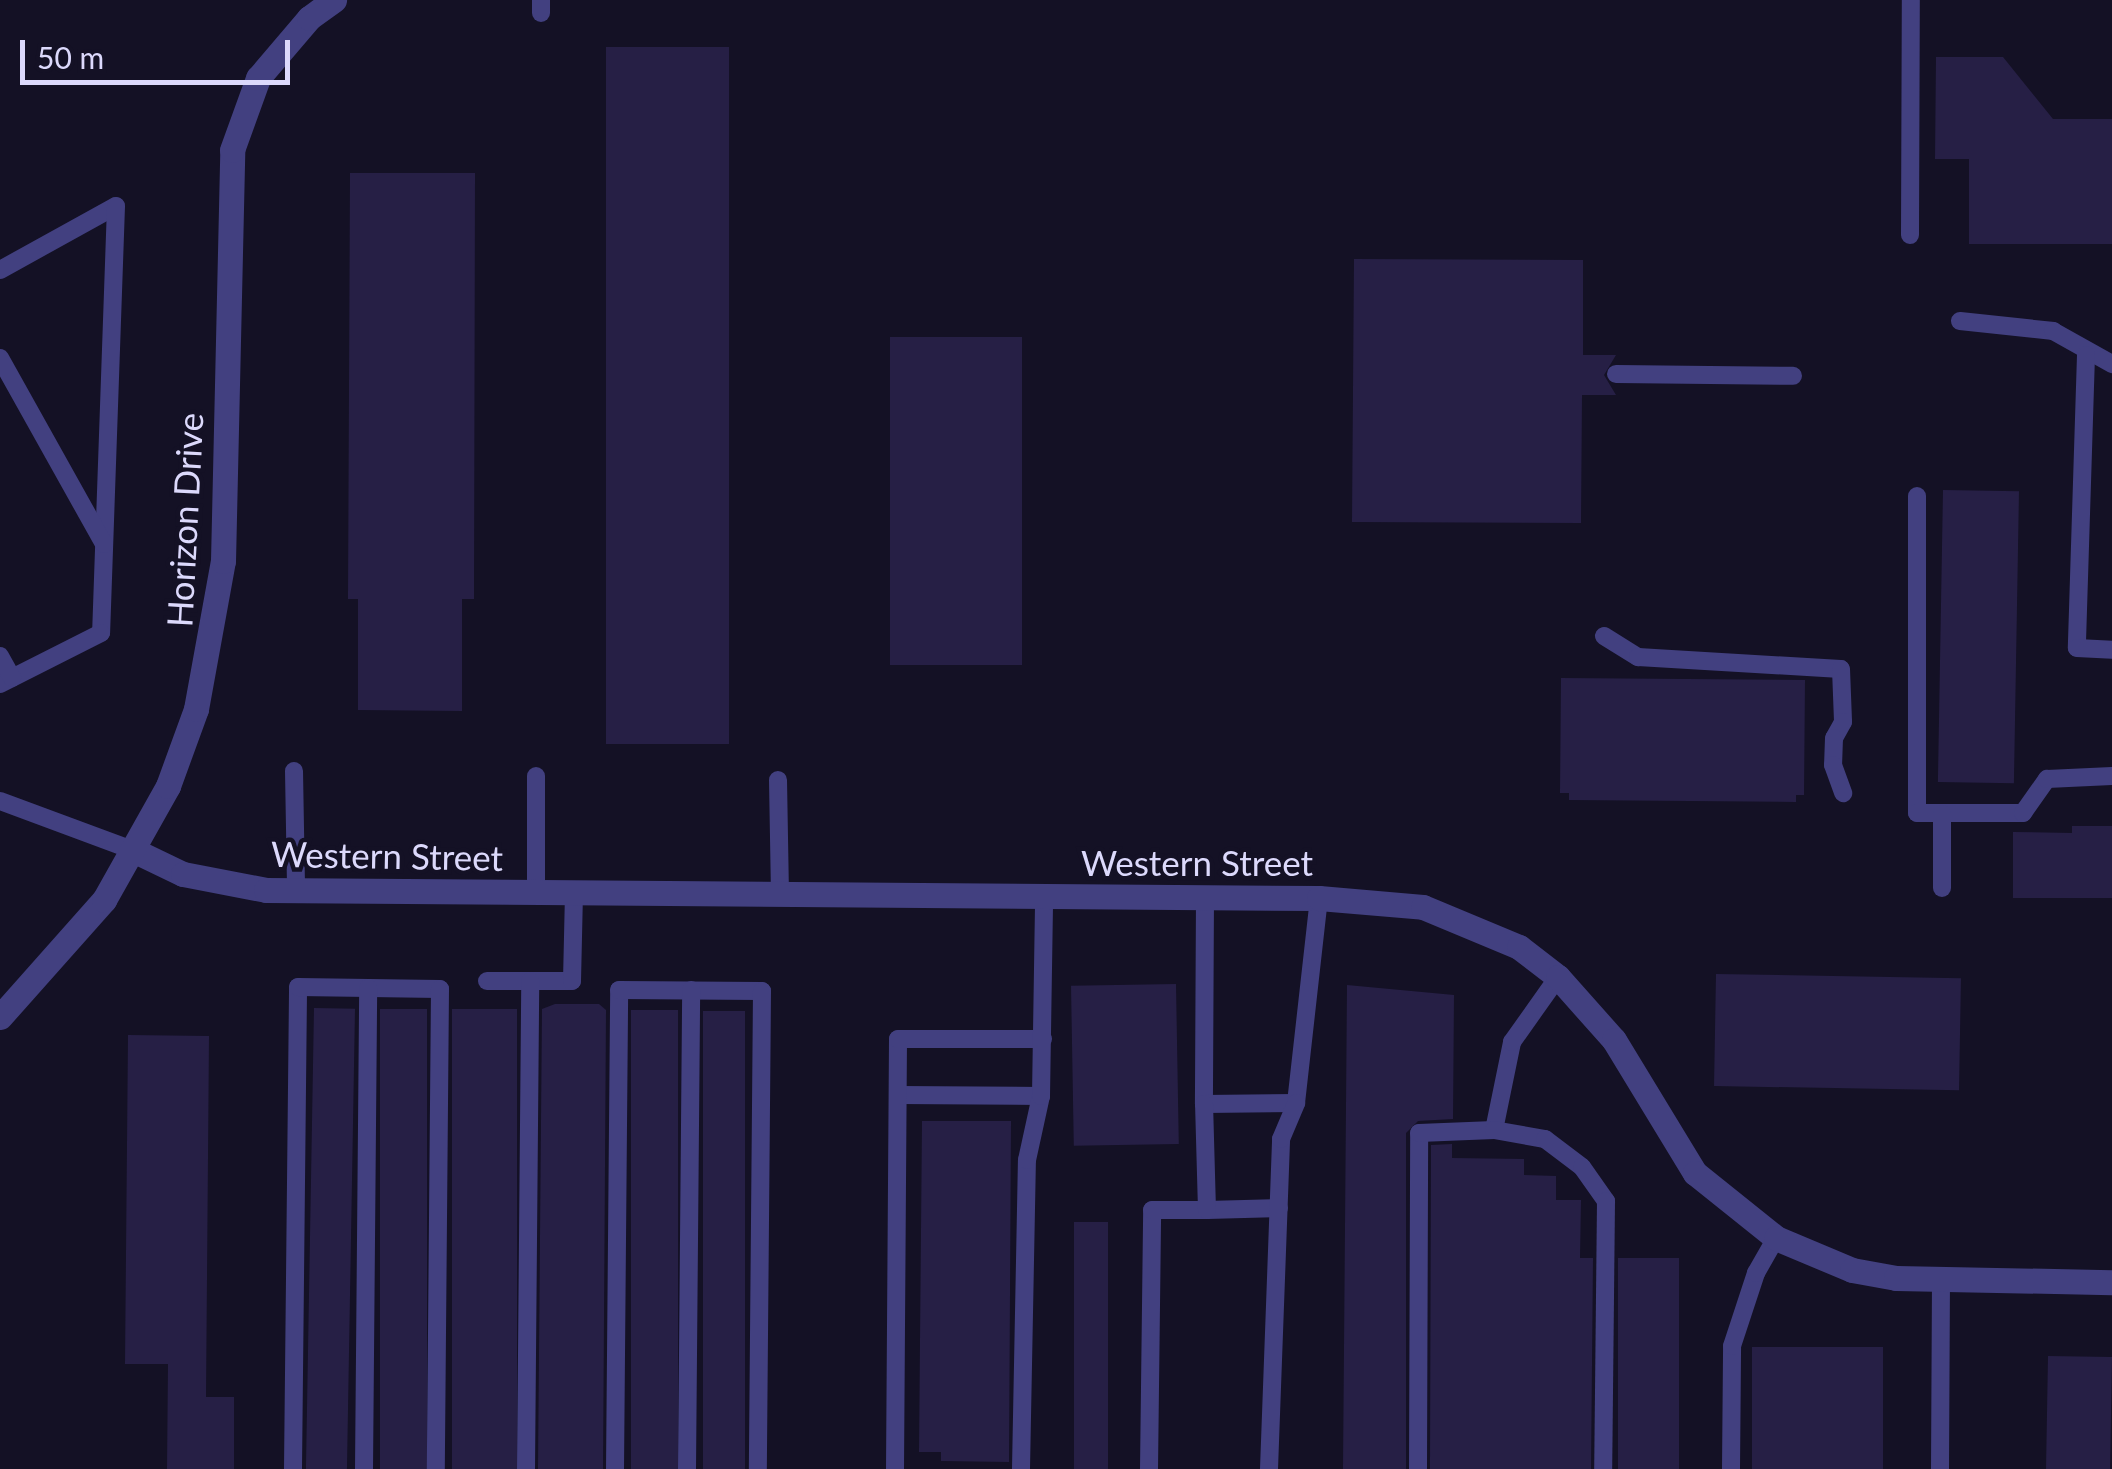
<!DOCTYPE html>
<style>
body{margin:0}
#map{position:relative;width:2112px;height:1469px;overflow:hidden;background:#141125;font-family:Lato,sans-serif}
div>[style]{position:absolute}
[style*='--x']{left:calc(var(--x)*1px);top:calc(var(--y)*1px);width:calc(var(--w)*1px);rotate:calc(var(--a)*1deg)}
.building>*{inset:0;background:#261f45;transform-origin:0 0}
.service>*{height:18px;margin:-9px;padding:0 9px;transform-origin:9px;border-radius:9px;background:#424080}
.minor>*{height:25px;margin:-12.5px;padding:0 12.5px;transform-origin:12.5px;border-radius:12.5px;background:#424080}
span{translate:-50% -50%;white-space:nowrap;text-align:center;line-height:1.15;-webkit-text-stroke:9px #141125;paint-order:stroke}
.street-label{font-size:35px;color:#dcd9fc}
.scale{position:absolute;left:20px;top:40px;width:270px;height:45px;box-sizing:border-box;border:5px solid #dcd9fc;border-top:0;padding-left:12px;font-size:30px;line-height:35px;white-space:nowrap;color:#dcd9fc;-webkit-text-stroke:8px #141125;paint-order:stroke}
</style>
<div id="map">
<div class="building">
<div style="left:606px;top:47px;width:123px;height:697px"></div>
<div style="clip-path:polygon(1936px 57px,2003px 57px,2053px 119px,2112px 119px,2112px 244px,1969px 244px,1969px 159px,1935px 159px)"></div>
<div style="clip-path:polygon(350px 173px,475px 173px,474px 599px,462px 599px,462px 711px,358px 710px,358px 599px,348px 599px)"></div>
<div style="clip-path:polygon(1354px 259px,1583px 260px,1583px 355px,1616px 355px,1604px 375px,1616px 395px,1582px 395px,1581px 523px,1352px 522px)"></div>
<div style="left:890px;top:337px;width:132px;height:328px"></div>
<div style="left:1943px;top:490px;width:76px;height:292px;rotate:1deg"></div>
<div style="clip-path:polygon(1561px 678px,1805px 680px,1804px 795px,1796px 795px,1796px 802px,1569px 800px,1569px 793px,1560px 793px)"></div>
<div style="clip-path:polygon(2072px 826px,2112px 826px,2112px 898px,2013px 898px,2013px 832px,2072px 833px)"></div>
<div style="left:1716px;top:974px;width:245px;height:112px;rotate:1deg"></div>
<div style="left:1176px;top:984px;width:160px;height:105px;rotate:89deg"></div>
<div style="clip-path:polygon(1347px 985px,1454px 995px,1453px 1119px,1418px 1121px,1406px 1133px,1406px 1469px,1343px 1469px)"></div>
<div style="clip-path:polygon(555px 1004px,599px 1004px,606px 1010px,603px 1469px,538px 1469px,542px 1009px)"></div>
<div style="left:314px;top:1008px;width:41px;height:461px;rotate:1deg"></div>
<div style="left:380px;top:1009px;width:47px;height:460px"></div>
<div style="left:452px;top:1009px;width:65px;height:460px"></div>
<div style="left:631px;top:1010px;width:47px;height:459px"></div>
<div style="left:703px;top:1011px;width:42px;height:458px"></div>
<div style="clip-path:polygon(128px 1035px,209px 1036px,206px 1397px,234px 1397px,234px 1469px,167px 1469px,168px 1364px,125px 1364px)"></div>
<div style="clip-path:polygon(922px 1121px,1011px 1121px,1009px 1462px,941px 1461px,941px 1452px,919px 1452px)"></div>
<div style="clip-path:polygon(1452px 1144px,1452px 1158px,1524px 1159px,1524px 1175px,1556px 1176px,1556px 1200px,1581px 1200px,1580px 1258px,1593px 1258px,1591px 1469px,1430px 1469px,1431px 1145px)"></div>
<div style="left:1074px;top:1222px;width:34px;height:247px"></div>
<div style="left:1618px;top:1258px;width:61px;height:211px"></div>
<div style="left:1752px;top:1347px;width:131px;height:122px"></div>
<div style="left:2048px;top:1356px;width:64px;height:113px;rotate:1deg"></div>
</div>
<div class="service">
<div style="--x:541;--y:0;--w:13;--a:90"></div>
<div style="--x:1910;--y:235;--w:235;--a:-89.8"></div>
<div style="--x:0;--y:270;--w:132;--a:-28.9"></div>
<div style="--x:116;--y:206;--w:427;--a:92"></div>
<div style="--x:101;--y:633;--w:113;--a:153.2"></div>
<div style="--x:1960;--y:321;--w:94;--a:6.1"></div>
<div style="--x:2053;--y:331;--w:68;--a:29.2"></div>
<div style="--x:2086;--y:355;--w:293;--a:91.8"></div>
<div style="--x:2077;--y:648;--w:35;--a:3"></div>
<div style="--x:0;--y:358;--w:213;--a:60.8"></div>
<div style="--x:1616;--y:374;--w:177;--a:0.6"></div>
<div style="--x:1917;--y:496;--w:317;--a:90"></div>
<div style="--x:1917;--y:813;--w:106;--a:0"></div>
<div style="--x:2023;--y:813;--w:42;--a:-54.8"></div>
<div style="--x:2047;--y:779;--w:65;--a:-2.6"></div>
<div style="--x:1604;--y:636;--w:40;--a:32"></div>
<div style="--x:1638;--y:657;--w:203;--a:3.4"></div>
<div style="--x:1841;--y:669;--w:53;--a:87.8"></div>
<div style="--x:1843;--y:722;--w:18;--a:119"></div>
<div style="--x:1834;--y:738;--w:27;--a:92"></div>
<div style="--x:1833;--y:765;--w:30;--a:70"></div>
<div style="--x:0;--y:656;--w:25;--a:61"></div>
<div style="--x:294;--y:771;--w:120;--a:89"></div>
<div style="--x:536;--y:776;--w:117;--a:90"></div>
<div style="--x:778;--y:780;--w:114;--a:89"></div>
<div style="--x:0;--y:801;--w:144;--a:20.3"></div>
<div style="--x:1942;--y:888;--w:74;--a:-90"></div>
<div style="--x:1205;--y:897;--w:207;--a:90.3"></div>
<div style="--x:1204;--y:1104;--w:92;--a:-0.6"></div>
<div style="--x:1296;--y:1103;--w:206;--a:-83.6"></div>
<div style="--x:487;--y:981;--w:85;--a:0"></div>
<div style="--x:572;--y:981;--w:88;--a:-88.7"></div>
<div style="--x:898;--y:1095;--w:143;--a:0.4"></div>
<div style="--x:1494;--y:1130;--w:90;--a:-78.4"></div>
<div style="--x:1512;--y:1042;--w:80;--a:-54.7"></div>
<div style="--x:1207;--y:1210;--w:72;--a:-1.6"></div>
<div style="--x:293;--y:1469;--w:482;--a:-89.4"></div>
<div style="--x:298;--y:987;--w:142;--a:0.8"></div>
<div style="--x:440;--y:989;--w:480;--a:90.5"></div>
<div style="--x:364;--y:1469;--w:481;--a:-89.5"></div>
<div style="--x:526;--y:1469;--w:488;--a:-89.5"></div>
<div style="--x:615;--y:1469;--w:479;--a:-89.5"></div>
<div style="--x:619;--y:990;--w:143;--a:0.4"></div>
<div style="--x:762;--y:991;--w:478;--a:90.5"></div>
<div style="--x:687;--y:1469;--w:479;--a:-89.5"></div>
<div style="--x:895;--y:1469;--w:430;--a:-89.6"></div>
<div style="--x:898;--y:1039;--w:145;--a:0"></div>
<div style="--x:1021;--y:1469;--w:309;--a:-88.9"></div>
<div style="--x:1027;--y:1160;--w:66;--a:-77.7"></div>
<div style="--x:1041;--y:1096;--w:200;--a:-89.1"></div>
<div style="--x:1149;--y:1469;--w:259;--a:-89.3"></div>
<div style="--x:1152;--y:1210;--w:55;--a:0"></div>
<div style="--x:1207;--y:1210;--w:106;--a:-91.6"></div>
<div style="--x:1269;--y:1469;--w:330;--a:-87.9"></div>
<div style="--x:1281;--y:1139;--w:39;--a:-67"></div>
<div style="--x:1418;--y:1469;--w:336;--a:-89.8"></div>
<div style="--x:1419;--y:1133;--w:75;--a:-2.3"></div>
<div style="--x:1494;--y:1130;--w:52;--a:10"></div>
<div style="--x:1545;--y:1139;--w:46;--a:37.1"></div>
<div style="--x:1582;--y:1167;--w:42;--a:54.8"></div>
<div style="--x:1606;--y:1201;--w:268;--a:90.6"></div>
<div style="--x:1731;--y:1469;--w:123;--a:-89.5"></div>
<div style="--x:1732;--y:1346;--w:77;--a:-71.8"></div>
<div style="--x:1756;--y:1273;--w:40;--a:-60.3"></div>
<div style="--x:1940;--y:1469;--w:188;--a:-89.7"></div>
</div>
<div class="minor">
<div style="--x:135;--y:851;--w:53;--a:25.6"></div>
<div style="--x:183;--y:874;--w:85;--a:10.9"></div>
<div style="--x:266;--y:890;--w:1053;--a:0.44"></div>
<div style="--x:1319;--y:898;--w:104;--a:4.9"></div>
<div style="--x:1423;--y:907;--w:104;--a:22.6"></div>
<div style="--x:1519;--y:947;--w:49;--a:37.6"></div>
<div style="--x:1558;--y:977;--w:84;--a:48.4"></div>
<div style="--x:1614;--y:1040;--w:156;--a:58.7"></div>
<div style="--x:1695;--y:1173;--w:104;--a:38.7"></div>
<div style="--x:1776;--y:1238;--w:82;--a:22.8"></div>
<div style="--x:1852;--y:1270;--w:45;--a:10.3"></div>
<div style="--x:1896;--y:1278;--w:216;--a:1.1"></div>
<div style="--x:0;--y:1017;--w:157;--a:-48.4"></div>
<div style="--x:104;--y:900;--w:131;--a:-60.7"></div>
<div style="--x:168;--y:786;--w:82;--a:-70"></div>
<div style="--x:196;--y:709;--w:150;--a:-79.7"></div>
<div style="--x:223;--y:561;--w:411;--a:-88.7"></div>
<div style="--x:232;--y:150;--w:77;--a:-70.1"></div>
<div style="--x:258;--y:78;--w:79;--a:-49.6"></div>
<div style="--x:309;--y:18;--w:31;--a:-36"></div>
</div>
<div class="street-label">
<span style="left:184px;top:520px;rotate:-87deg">Horizon Drive</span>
<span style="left:387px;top:855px;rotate:1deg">Western Street</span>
<span style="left:1197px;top:862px">Western Street</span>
</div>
<div class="scale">50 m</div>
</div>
